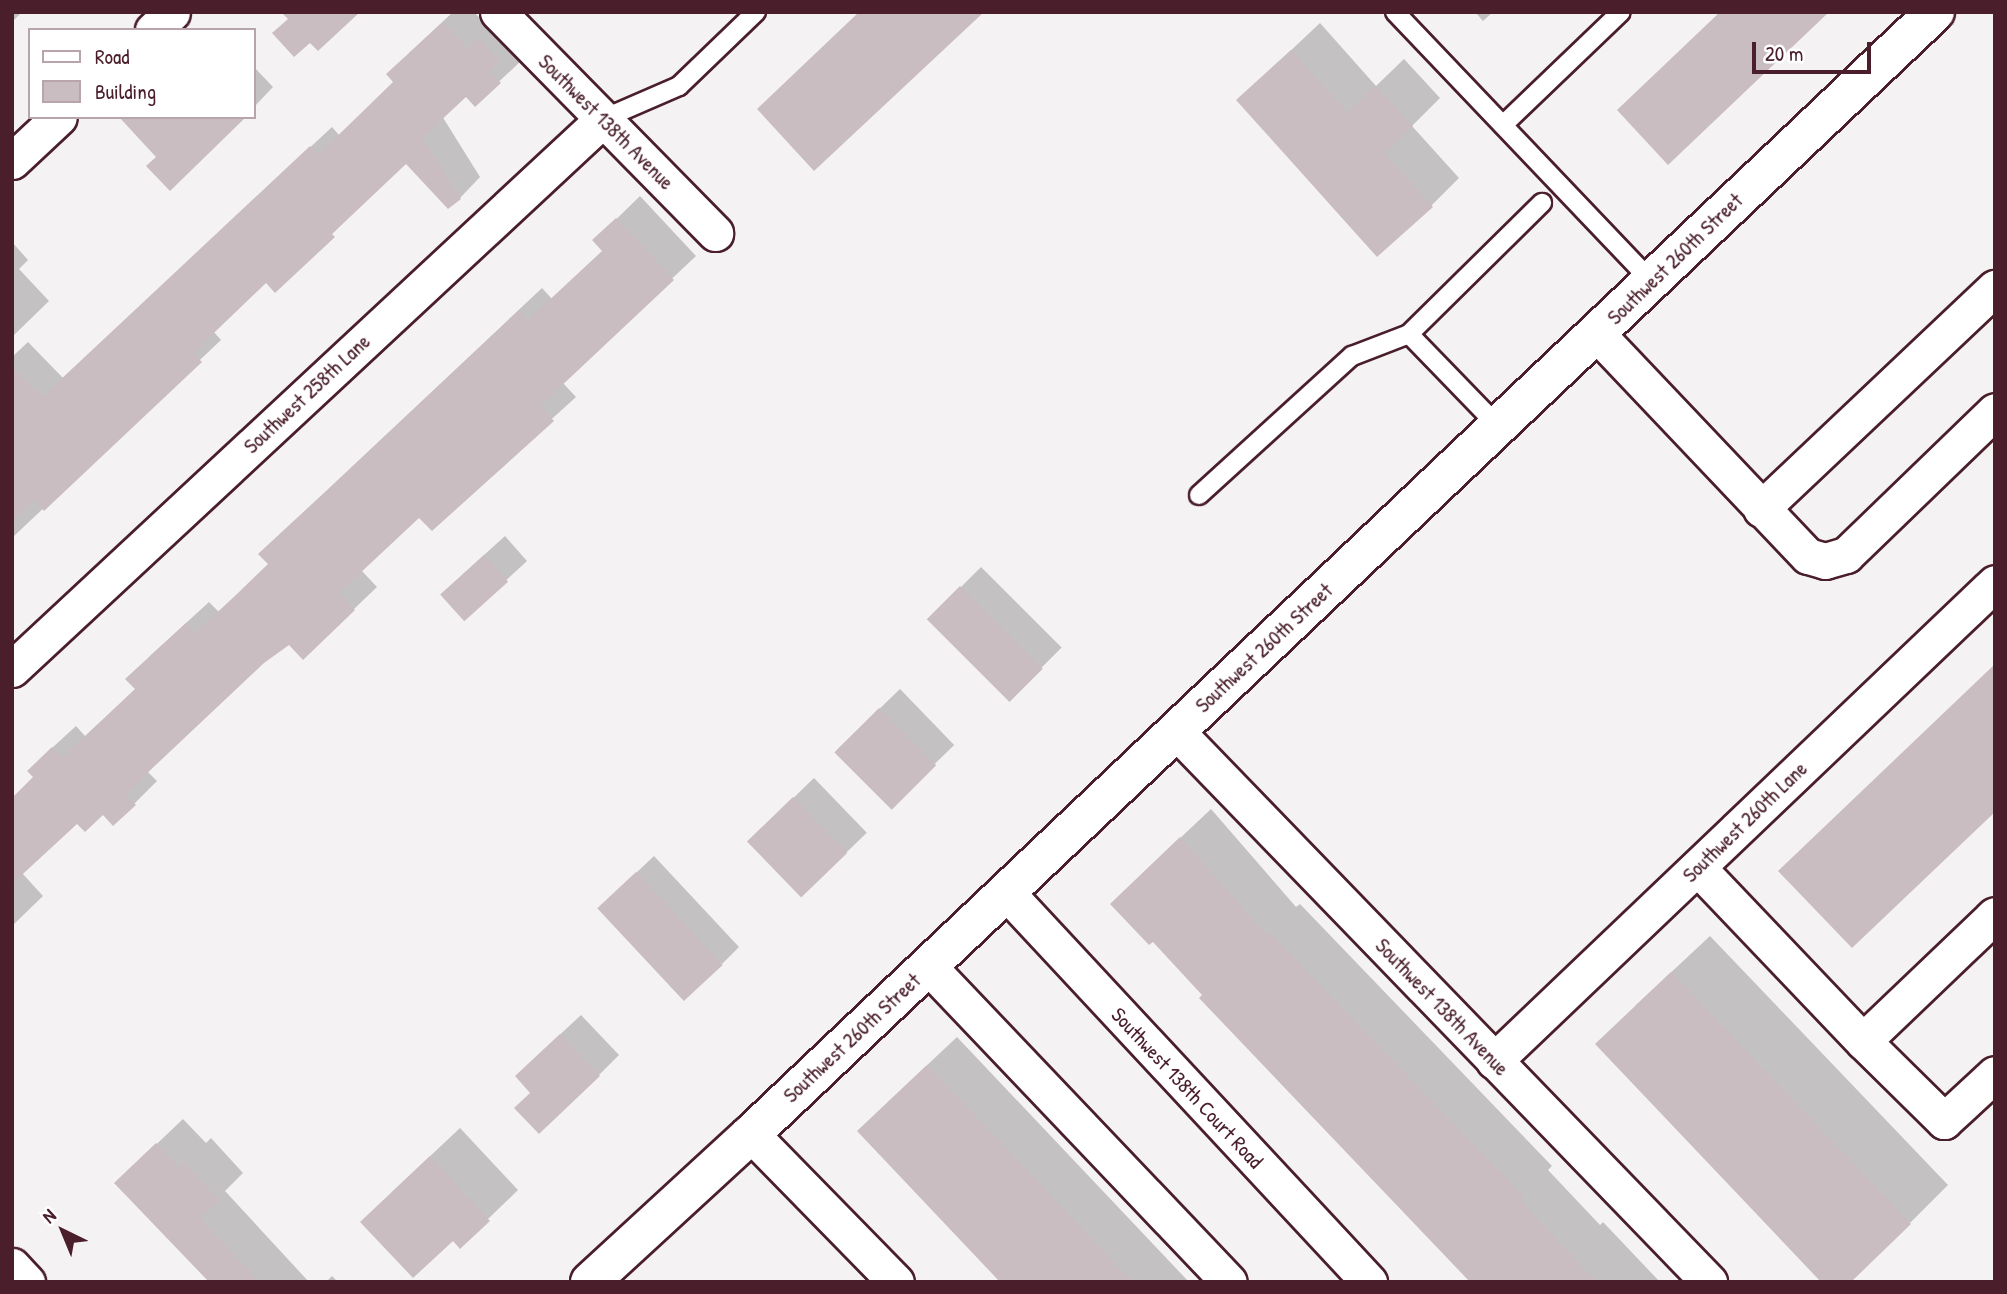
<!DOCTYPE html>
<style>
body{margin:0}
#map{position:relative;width:2007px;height:1294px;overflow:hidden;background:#f4f2f2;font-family:"Patrick Hand",sans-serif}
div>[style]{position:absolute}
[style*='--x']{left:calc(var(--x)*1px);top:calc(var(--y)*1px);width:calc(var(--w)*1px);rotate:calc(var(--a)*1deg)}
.shadow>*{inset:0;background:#0003;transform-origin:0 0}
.building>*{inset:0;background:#cabdc1;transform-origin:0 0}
.roads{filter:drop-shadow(2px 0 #4a1f2b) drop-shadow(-2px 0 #4a1f2b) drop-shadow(0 2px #4a1f2b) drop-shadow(0 -2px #4a1f2b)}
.service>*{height:18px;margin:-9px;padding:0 9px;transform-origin:9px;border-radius:9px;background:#fff}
.minor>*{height:35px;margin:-17.5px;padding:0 17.5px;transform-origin:17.5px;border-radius:17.5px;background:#fff}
.tertiary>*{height:38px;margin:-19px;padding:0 19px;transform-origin:19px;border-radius:19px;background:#fff}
span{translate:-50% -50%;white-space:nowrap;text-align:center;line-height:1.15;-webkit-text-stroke:7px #fff;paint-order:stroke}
.street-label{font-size:21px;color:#4a1f2b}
.frame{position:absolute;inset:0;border:14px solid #4a1f2b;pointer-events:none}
.legend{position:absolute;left:28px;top:28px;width:228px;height:91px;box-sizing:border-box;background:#fff;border:2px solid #b7a5aa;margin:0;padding:9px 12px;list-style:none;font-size:21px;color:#4a1f2b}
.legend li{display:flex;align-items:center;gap:14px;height:35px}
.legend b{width:35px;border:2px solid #b7a5aa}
.north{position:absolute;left:28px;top:1196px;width:70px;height:70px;-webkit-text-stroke:5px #fff;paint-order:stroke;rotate:317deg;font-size:19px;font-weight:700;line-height:28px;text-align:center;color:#4a1f2b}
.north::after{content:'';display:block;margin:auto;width:24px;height:32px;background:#4a1f2b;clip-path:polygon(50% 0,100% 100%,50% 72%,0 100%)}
.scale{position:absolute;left:1752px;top:42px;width:119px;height:32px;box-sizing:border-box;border:4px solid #4a1f2b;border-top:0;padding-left:9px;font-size:21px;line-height:24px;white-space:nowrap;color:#4a1f2b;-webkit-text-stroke:5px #fff;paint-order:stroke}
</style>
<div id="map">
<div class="shadow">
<div style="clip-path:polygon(12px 12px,22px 12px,12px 22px)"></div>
<div style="clip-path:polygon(453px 12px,474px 12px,521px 61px,475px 104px,466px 94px,442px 116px,480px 177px,460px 198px,406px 161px,275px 290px,266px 280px,213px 331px,221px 340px,12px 538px,12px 357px,28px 342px,63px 378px,332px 127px,339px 135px,395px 82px,409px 53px)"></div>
<div style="clip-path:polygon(1475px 12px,1493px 12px,1483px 21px)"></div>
<div style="clip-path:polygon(1320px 23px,1376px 86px,1404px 59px,1440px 98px,1412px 126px,1459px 178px,1431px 206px,1238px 100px)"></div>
<div style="clip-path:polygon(254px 67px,273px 87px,254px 107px)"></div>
<div style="clip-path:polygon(640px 196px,696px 256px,562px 382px,576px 397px,432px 528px,419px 516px,361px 570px,377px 587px,354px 609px,290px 643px,263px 662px,147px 771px,157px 781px,134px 804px,77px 821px,22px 873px,43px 896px,12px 926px,12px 798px,35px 777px,52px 748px,76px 726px,85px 736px,137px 688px,150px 656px,209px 602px,219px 612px,270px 563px,351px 468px,542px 288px,552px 299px,604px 250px,595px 240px)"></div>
<div style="clip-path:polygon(12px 242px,28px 260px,19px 269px,49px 301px,12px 337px)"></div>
<div style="clip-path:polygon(505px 536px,527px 561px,465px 618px,462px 575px)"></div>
<div style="left:981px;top:567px;width:114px;height:74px;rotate:45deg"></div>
<div style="left:900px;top:689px;width:78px;height:89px;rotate:46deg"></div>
<div style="left:814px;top:778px;width:76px;height:91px;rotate:46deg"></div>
<div style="clip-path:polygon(1211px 809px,1296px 907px,1300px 904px,1552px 1166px,1548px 1170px,1600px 1225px,1603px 1222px,1660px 1282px,1478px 1282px,1205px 995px,1142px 874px)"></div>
<div style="clip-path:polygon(654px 856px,739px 947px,722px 964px,617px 891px)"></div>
<div style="clip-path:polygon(1710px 936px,1948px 1185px,1910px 1223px,1635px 1006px)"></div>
<div style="clip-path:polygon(581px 1015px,619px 1055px,599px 1075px,532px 1092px,537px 1056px)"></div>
<div style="clip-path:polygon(957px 1037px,1189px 1282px,1003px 1282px,888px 1102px)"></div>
<div style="clip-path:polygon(183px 1119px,206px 1143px,211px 1138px,243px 1173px,225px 1191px,309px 1282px,209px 1282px,142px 1158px)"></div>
<div style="clip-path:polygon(460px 1128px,518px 1190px,460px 1246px,392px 1192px)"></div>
<div style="clip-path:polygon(332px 1276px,338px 1282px,326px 1282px)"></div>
</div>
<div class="building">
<div style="clip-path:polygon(281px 12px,360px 12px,318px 51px,310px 43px,294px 57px,272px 33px,288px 19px)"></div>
<div style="clip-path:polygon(859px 12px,984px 12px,814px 171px,757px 109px)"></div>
<div style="clip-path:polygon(1720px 12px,1829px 12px,1668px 165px,1617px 110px)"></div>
<div style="clip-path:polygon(443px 22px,468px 48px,478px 38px,499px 61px,490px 71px,501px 83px,475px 107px,466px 97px,422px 138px,461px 199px,448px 209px,406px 164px,332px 234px,335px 237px,275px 293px,266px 283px,193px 353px,202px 362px,44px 511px,34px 500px,12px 521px,12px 367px,42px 397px,310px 146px,318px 155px,393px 82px,386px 74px)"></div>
<div style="clip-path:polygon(1291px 50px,1347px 112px,1375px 86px,1413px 126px,1384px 153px,1433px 207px,1377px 257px,1236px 100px)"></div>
<div style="clip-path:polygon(119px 117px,246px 117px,170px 191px,146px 166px,156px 157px)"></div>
<div style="clip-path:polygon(616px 218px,674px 280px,540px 406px,554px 421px,432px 531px,419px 518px,341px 591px,339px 593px,355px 610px,303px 660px,289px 645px,264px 663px,125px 794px,136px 805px,113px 826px,103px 815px,85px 832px,77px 824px,12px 884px,12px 798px,33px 777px,27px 771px,52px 747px,62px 758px,135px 689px,125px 679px,186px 623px,195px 633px,237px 594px,268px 564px,258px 554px,326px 491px,519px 310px,528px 320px,602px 251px,592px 240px)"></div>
<div style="left:484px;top:555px;width:36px;height:59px;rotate:48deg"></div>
<div style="left:960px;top:586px;width:117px;height:47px;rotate:45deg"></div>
<div style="clip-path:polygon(1995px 664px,1995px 812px,1852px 948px,1778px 871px)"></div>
<div style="left:879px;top:708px;width:81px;height:63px;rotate:45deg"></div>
<div style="left:793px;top:797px;width:78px;height:64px;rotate:46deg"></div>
<div style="clip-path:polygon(1180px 837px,1266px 935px,1269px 932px,1524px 1197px,1520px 1200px,1596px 1282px,1470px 1282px,1199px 998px,1202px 995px,1153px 942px,1149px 945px,1110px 904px)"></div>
<div style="left:636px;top:872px;width:127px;height:53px;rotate:47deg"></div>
<div style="clip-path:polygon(1671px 972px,1911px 1224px,1851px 1282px,1821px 1282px,1595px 1044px)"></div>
<div style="clip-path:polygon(560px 1034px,600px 1076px,539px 1134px,514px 1108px,530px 1093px,515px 1076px)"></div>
<div style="clip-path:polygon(927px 1065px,1022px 1165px,1132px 1282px,1000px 1282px,857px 1131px)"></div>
<div style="clip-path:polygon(156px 1143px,179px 1168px,184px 1163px,219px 1200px,200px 1218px,259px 1282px,209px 1282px,114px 1183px)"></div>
<div style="clip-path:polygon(430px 1156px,490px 1221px,460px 1249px,453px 1241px,413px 1278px,360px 1222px)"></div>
</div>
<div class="roads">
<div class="service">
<div style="--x:1395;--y:12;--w:371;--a:46.4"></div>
<div style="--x:603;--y:119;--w:83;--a:-23.5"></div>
<div style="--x:679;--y:86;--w:107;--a:-43.9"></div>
<div style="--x:1503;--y:125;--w:163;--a:-43.8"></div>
<div style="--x:1498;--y:426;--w:128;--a:-134.1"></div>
<div style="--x:1409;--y:334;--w:187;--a:-44.6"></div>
<div style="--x:1199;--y:495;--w:207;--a:-42.3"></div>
<div style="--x:1352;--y:356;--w:61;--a:-21.1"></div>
</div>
<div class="minor">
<div style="--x:498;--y:12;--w:310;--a:45.5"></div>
<div style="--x:153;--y:30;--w:26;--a:-43"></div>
<div style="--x:12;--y:161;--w:64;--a:-43.1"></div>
<div style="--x:1597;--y:334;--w:306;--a:46.5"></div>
<div style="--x:1808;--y:556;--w:18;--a:16"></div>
<div style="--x:1825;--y:561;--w:22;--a:-16"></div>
<div style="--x:1846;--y:555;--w:207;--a:-44"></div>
<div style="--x:1761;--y:509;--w:322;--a:-43.4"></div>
<div style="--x:12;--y:669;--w:807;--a:-42.94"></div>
<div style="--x:1176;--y:731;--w:767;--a:45.95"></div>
<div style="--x:1698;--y:868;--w:239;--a:46.4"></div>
<div style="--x:1863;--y:1041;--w:114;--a:44.6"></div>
<div style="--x:1944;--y:1121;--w:69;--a:-42.7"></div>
<div style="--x:1006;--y:892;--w:533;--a:47.05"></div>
<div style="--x:928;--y:966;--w:436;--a:46.4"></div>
<div style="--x:1863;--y:1041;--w:182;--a:-43.7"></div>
<div style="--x:1494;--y:1061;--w:692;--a:-43.65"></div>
<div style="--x:751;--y:1134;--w:207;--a:45.6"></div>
<div style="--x:12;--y:1266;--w:22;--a:47"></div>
</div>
<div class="tertiary">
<div style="--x:590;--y:1282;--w:219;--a:-42.6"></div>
<div style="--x:751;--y:1134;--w:1631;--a:-43.46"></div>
</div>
</div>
<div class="street-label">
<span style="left:606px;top:122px;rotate:45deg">Southwest 138th Avenue</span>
<span style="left:1675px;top:259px;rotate:-44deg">Southwest 260th Street</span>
<span style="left:307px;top:394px;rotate:-43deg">Southwest 258th Lane</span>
<span style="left:1264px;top:648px;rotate:-43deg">Southwest 260th Street</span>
<span style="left:1745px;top:822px;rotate:-44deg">Southwest 260th Lane</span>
<span style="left:1442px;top:1007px;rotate:46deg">Southwest 138th Avenue</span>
<span style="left:852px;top:1038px;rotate:-43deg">Southwest 260th Street</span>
<span style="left:1187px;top:1088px;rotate:47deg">Southwest 138th Court Road</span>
</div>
<div class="frame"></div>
<ul class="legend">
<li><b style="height:9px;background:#fff"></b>Road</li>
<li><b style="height:19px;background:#cabdc1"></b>Building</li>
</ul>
<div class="north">N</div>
<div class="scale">20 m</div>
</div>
